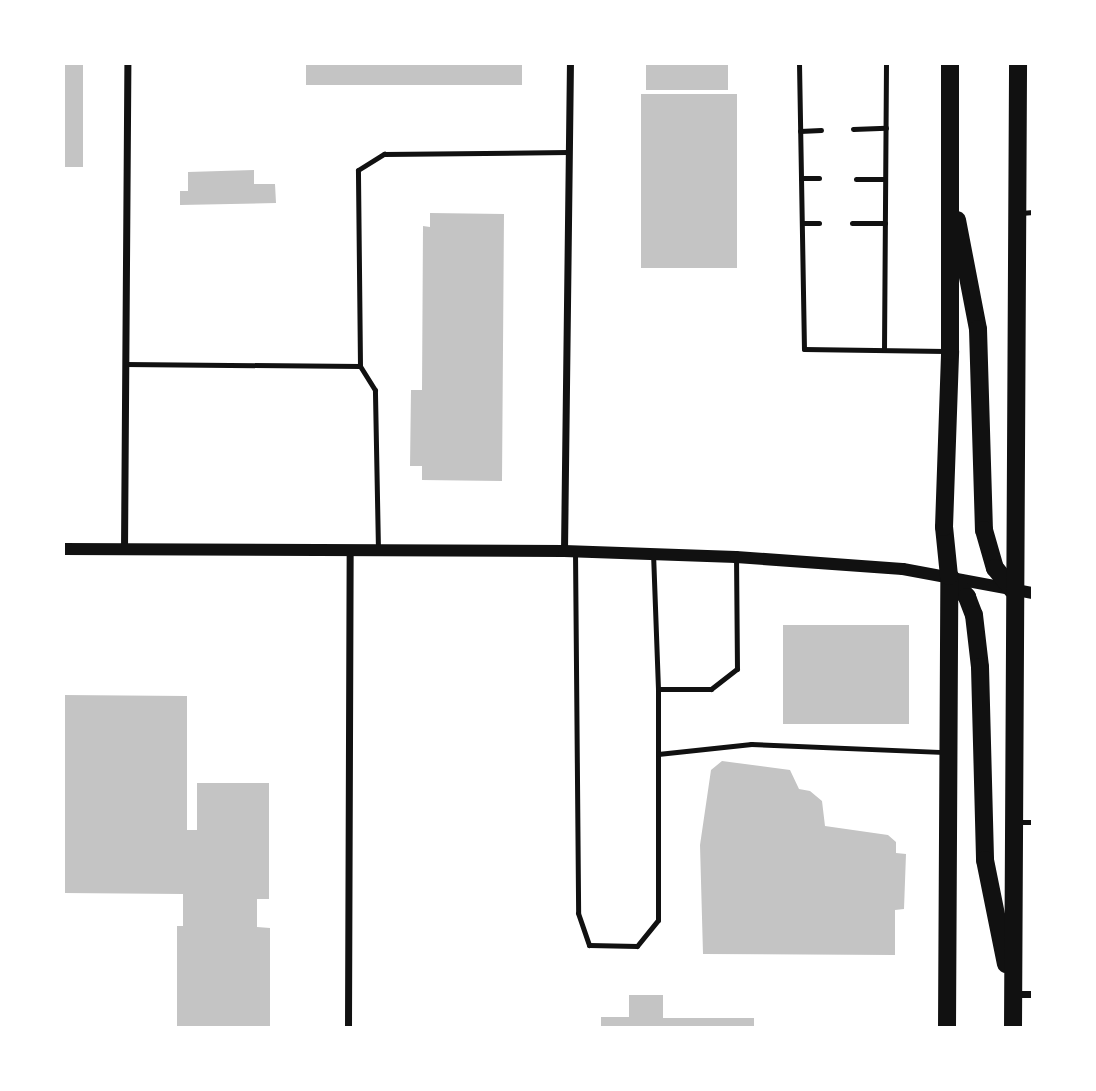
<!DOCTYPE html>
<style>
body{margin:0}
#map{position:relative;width:1096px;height:1091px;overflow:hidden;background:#fff;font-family:Literata,serif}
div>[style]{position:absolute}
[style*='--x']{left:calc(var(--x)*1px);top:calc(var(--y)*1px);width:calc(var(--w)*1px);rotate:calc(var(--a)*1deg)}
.building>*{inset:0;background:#c4c4c4;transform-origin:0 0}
.service>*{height:5px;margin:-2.5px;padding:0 2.5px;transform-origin:2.5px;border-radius:2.5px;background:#111}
.minor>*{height:7px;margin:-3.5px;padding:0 3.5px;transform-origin:3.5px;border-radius:3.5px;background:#111}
.tertiary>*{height:12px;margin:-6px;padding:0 6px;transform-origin:6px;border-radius:6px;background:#111}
.primary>*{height:18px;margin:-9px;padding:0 9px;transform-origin:9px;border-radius:9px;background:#111}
span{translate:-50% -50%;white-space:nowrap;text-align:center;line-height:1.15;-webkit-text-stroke:7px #fff;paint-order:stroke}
.frame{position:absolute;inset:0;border:65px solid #fff;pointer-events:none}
</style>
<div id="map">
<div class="building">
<div style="left:63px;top:63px;width:20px;height:104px"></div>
<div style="left:306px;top:63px;width:216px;height:22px"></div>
<div style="left:646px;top:63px;width:82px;height:27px"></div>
<div style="left:737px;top:94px;width:174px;height:96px;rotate:90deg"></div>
<div style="clip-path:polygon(254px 170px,254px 184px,275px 184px,276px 203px,180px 205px,180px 191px,188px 191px,188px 172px)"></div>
<div style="clip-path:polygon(430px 213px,504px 214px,502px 481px,422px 480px,422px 466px,410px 466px,411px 390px,422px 390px,423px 226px,430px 227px)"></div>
<div style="left:783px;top:625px;width:126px;height:99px"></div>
<div style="clip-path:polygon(63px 695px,187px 696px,187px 830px,197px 830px,197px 783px,269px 783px,269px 899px,257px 899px,257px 927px,270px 928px,270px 1028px,177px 1028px,177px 926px,183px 926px,183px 894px,63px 893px)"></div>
<div style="clip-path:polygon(722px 761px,790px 770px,799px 789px,810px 791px,822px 801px,825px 826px,888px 835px,896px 842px,896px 853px,906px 854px,904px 909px,895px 910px,895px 955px,703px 954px,700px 845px,711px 770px)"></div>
<div style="clip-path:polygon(629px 995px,663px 995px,663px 1018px,754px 1018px,754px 1028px,601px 1028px,601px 1017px,629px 1017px)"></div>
</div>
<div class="service">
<div style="--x:799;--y:63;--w:286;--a:89"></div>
<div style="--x:804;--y:349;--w:141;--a:0.8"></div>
<div style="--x:853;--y:129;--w:33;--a:-2"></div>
<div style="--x:800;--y:131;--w:21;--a:-3"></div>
<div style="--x:801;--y:178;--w:18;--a:0"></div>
<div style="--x:856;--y:179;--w:29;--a:0"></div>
<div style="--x:1021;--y:213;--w:12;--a:-5"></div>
<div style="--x:802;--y:223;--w:17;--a:0"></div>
<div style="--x:852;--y:223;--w:33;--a:0"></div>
<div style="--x:884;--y:350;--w:287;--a:-89.6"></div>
<div style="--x:125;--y:364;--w:235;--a:0.5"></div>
<div style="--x:378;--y:550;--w:160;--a:-91.1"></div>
<div style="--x:375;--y:390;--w:28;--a:-122"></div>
<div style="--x:360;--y:366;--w:196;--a:-90.6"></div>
<div style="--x:358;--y:170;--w:31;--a:-32"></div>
<div style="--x:384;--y:154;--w:184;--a:-0.6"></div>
<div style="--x:575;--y:551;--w:362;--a:89.5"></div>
<div style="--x:578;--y:913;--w:34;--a:71"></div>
<div style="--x:589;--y:945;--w:48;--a:1.2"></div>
<div style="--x:637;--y:946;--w:33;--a:-51"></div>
<div style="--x:658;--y:920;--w:231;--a:-90"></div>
<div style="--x:658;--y:689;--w:135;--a:-92.1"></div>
<div style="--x:658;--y:689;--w:53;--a:0"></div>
<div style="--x:711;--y:689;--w:33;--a:-38"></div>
<div style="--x:737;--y:669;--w:112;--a:-90.5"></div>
<div style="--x:658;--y:754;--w:94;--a:-6.1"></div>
<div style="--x:751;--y:744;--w:194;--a:2.4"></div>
<div style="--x:1019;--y:822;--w:14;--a:0"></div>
</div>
<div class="minor">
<div style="--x:124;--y:550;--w:487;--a:-89.6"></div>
<div style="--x:564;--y:551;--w:488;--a:-89.3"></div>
<div style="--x:1014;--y:994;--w:19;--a:0"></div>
<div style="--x:348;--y:1028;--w:478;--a:-89.8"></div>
</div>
<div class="tertiary">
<div style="--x:63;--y:549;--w:501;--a:0.23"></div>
<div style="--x:564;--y:551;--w:172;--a:2"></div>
<div style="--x:736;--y:557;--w:167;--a:4.1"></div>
<div style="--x:903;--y:569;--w:132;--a:10.5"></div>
</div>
<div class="primary">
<div style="--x:957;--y:220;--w:111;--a:79.1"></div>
<div style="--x:978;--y:329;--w:201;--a:88.3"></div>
<div style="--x:984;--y:530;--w:40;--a:74"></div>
<div style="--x:995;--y:568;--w:28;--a:51"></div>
<div style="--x:949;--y:576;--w:28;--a:49"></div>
<div style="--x:967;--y:597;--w:19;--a:69"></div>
<div style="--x:974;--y:615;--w:52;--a:83.4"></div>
<div style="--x:980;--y:667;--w:193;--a:88.5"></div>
<div style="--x:985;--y:860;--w:106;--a:78.6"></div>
<div style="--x:947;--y:1028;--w:452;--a:-89.7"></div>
<div style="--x:949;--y:576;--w:49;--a:-95.8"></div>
<div style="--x:944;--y:527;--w:176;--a:-88"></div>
<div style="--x:950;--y:351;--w:288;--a:-90"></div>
<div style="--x:1013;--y:1028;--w:965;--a:-89.7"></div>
</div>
<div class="frame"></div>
</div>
